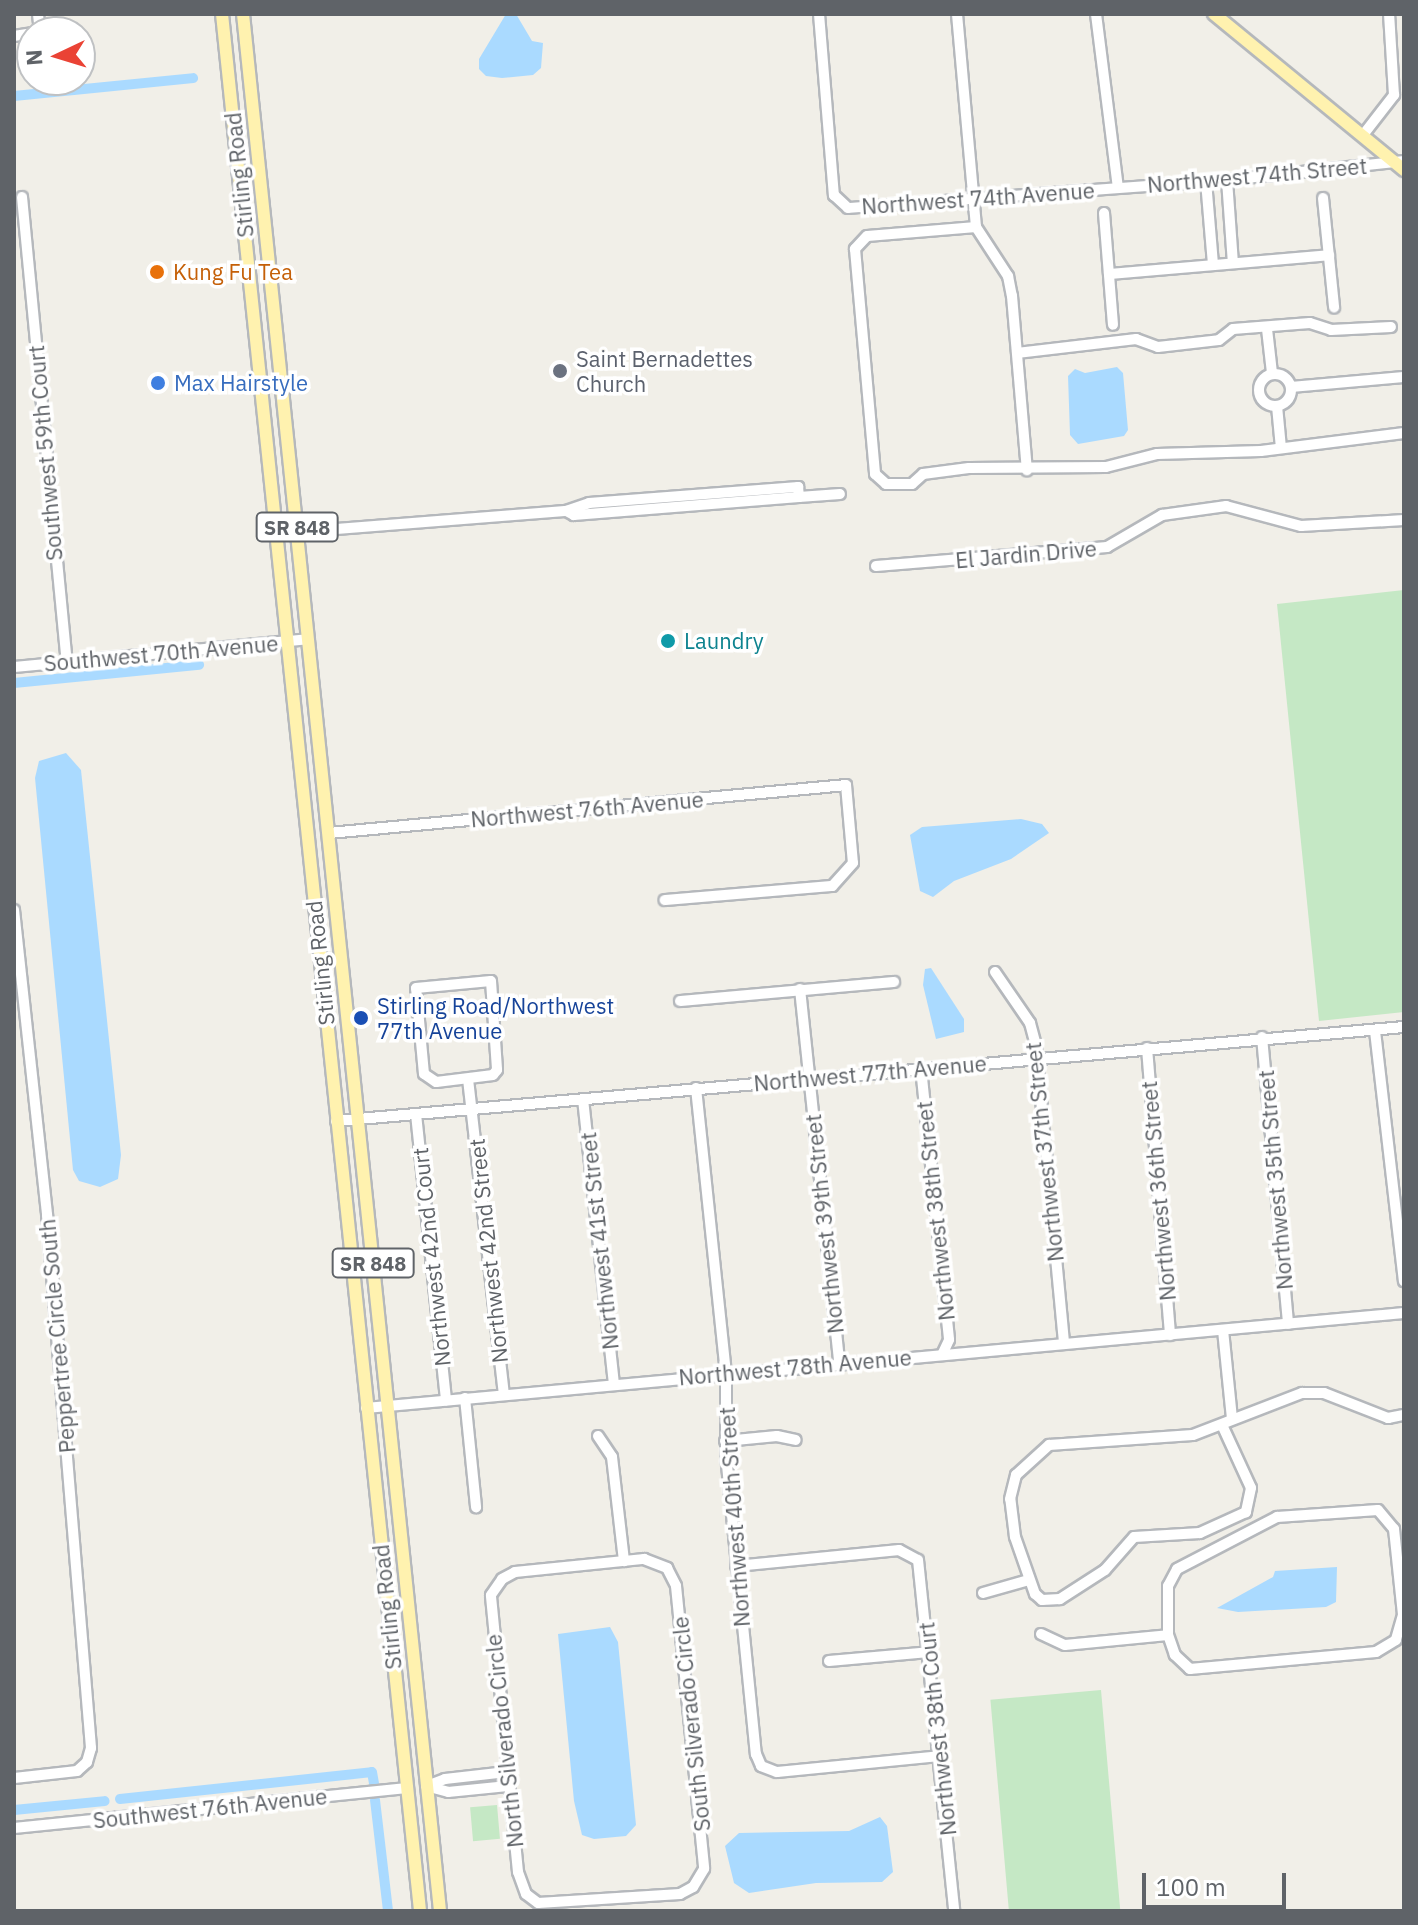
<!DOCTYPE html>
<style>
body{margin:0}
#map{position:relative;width:1418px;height:1925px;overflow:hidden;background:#f1efe8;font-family:"IBM Plex Sans",sans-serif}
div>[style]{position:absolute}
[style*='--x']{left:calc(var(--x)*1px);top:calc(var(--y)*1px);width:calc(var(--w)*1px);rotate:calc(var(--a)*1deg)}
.green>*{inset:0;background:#c5e8c5;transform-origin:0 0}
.water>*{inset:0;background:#aadaff}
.canal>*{height:10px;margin:-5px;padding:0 5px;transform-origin:5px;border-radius:5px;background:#aadaff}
.roads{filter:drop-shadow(2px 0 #b5b8bc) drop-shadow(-2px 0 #b5b8bc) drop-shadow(0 2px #b5b8bc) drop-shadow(0 -2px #b5b8bc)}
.minor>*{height:10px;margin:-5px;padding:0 5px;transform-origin:5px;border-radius:5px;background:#fff}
.minor>.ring{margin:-5px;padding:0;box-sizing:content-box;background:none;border:10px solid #fff;border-radius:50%}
.major>*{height:12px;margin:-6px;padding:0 6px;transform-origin:6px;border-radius:6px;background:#fff2af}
.dots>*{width:22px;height:22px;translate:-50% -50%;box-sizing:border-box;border:4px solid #fff;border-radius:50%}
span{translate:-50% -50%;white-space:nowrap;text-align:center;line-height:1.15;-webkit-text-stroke:7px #fff;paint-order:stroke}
.shield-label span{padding:2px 6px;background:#fff;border:2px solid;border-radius:6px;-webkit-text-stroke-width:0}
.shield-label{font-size:20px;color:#5f6368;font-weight:700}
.street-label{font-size:22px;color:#5f6368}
.food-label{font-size:22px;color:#c56008}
.left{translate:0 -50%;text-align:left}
.worship-label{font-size:22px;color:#5b616d}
.shop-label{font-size:22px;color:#366cbe}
.culture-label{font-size:22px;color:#0d838f}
.transit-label{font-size:22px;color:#164399}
.frame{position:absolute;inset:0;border:16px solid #5f6368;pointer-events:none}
.north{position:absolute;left:16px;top:16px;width:80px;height:80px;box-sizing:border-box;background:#fff;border:2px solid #bfc1c3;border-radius:50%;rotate:266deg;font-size:22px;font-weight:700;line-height:32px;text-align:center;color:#5f6368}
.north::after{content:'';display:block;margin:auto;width:28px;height:36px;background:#ea4335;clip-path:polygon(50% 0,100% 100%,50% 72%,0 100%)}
.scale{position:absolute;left:1142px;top:1873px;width:144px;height:36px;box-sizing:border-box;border:4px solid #5f6368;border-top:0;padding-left:10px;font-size:24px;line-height:28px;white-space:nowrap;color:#5f6368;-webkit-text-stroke:6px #fff;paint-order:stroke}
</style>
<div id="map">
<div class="green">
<div style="clip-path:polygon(1404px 590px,1404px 1012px,1319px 1021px,1277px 604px)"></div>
<div style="left:1101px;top:1690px;width:222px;height:111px;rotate:85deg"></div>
<div style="left:497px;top:1805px;width:34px;height:27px;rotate:85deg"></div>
</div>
<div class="water">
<div style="clip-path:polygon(506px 14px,516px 14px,532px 41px,543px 43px,541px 68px,533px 75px,502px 78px,486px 76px,479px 69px,479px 59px)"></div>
<div style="clip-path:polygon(1117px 367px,1123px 373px,1128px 430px,1124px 436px,1078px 444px,1070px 435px,1068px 376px,1075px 369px,1085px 373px)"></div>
<div style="clip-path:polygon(66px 753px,81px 770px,121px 1155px,118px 1179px,100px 1187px,79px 1181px,73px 1170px,35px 778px,39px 761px)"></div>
<div style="clip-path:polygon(1021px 819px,1042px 824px,1049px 833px,1011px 859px,954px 881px,933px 897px,920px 891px,910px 835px,922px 827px)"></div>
<div style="clip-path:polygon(931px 968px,964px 1019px,964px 1032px,936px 1039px,923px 985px,925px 969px)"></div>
<div style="clip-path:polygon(1337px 1567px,1336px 1602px,1326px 1607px,1238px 1612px,1217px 1608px,1273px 1577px,1275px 1571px)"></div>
<div style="clip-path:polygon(610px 1627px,618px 1642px,636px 1825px,626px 1836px,594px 1839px,582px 1835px,574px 1801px,558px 1634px)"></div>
<div style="clip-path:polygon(880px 1817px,887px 1826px,893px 1872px,882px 1882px,816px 1883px,749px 1893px,734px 1883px,725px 1846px,739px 1833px,849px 1831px)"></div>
</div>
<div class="canal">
<div style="--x:14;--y:96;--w:180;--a:-5.7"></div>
<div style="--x:14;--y:683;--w:186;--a:-5.6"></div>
<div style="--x:120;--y:1799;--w:253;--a:-6.1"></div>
<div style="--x:372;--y:1772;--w:11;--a:80"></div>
<div style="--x:375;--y:1800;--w:112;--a:83.3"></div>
<div style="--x:14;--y:1810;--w:91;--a:-5.6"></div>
</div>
<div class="roads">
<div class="minor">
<div style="--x:38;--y:14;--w:18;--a:84"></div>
<div style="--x:819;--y:14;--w:182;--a:85.3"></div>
<div style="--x:834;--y:195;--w:19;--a:43"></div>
<div style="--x:848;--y:208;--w:380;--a:-4.2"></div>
<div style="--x:1227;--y:180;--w:178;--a:-6.1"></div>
<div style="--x:957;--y:14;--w:214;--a:84.9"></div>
<div style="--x:976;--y:227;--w:59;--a:56.9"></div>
<div style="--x:1008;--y:276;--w:20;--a:79"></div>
<div style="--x:1012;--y:296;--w:175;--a:85.1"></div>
<div style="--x:1096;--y:14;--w:174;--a:82.8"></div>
<div style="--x:14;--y:36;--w:18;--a:-9"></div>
<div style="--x:1363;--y:135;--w:51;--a:-52.2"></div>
<div style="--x:1394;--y:95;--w:81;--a:-93.5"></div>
<div style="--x:1227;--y:180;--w:83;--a:85.9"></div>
<div style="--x:1206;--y:181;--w:84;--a:85.2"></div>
<div style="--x:22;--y:197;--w:466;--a:84.5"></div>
<div style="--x:1323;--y:198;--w:110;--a:84.2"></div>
<div style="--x:1104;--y:213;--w:112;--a:85.4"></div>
<div style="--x:976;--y:227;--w:109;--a:175.3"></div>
<div style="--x:867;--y:236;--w:18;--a:133"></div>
<div style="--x:855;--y:249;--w:226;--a:84.9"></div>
<div style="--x:875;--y:474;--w:15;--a:42"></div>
<div style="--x:886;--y:484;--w:26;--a:0"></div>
<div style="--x:912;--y:484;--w:15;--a:-42"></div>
<div style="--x:923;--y:474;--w:46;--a:-7.4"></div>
<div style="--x:969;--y:468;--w:137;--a:-0.4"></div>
<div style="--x:1106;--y:467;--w:53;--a:-14.3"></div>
<div style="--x:1157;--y:454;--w:104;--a:-1.7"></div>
<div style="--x:1261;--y:451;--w:144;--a:-7.2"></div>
<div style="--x:1109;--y:274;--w:221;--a:-4.9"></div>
<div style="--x:1267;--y:329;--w:44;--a:83.5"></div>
<div style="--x:1017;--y:353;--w:120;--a:-6.7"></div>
<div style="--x:1136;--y:339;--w:23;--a:20"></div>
<div style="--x:1158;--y:347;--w:61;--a:-6.5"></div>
<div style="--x:1219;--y:340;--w:18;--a:-38"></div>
<div style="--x:1233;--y:329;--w:77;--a:-4.5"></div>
<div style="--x:1310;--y:323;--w:22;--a:18"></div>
<div style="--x:1331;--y:330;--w:60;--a:-2.9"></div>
<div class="ring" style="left:1259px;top:374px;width:22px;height:22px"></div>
<div style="--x:1291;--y:387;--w:113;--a:-5.1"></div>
<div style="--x:1277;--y:406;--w:42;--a:84.6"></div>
<div style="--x:798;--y:487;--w:10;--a:84"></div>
<div style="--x:799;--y:497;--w:226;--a:175.4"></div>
<div style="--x:574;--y:515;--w:9;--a:-153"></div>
<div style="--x:566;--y:511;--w:24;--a:-19"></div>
<div style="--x:589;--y:503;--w:210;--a:-4.4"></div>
<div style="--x:799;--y:497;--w:41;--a:-4.2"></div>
<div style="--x:297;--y:532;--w:270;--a:-4.5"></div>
<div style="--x:876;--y:566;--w:232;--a:-4.7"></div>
<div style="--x:1107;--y:547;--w:64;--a:-30.2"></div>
<div style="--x:1162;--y:515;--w:65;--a:-8"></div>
<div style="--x:1226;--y:506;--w:78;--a:14.9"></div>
<div style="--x:1301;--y:526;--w:103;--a:-3.3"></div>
<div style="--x:14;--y:667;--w:295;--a:-5.4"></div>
<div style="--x:329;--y:833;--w:519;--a:-5.3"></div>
<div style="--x:846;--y:785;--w:78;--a:84.9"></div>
<div style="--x:853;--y:863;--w:31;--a:132"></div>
<div style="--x:832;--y:886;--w:168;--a:175.2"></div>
<div style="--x:14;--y:910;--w:307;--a:83.8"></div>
<div style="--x:47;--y:1215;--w:535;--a:85.28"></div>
<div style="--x:91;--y:1748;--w:15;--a:106"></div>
<div style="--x:87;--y:1762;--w:13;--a:138"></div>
<div style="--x:77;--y:1771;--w:63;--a:173.7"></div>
<div style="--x:995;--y:972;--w:62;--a:55.5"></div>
<div style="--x:1030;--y:1023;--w:24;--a:75"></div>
<div style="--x:1036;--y:1046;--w:298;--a:84.6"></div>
<div style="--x:491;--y:981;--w:89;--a:86.1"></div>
<div style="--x:497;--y:1070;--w:6;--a:129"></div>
<div style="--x:493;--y:1075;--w:57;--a:173"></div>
<div style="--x:436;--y:1082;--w:14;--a:-146"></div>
<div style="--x:424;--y:1074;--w:86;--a:-95.3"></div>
<div style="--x:416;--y:988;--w:75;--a:-5.3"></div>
<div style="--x:800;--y:989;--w:375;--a:84"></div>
<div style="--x:680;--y:1001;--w:215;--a:-5.1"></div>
<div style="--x:1375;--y:1031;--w:252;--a:83.4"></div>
<div style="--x:1262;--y:1037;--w:288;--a:84.8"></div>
<div style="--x:1147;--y:1048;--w:288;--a:85.4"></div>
<div style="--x:921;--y:1068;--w:273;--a:84.1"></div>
<div style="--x:949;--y:1340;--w:14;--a:115"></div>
<div style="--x:468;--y:1079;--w:317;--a:83.5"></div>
<div style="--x:696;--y:1088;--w:286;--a:84"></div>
<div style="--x:726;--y:1372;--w:83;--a:90"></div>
<div style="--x:726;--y:1455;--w:301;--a:84.3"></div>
<div style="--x:756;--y:1754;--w:13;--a:67"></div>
<div style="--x:761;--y:1766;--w:17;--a:21"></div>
<div style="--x:777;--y:1772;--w:163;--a:-5.6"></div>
<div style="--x:583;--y:1099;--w:286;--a:83.8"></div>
<div style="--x:416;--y:1114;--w:288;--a:84"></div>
<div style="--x:336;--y:1121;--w:1072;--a:-5.03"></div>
<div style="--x:1223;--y:1330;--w:89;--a:84.2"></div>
<div style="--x:465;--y:1398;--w:110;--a:84.2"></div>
<div style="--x:366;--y:1408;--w:1042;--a:-5.23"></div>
<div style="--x:1223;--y:1427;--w:67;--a:65.3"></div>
<div style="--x:1251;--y:1488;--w:25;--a:102"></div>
<div style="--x:1246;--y:1512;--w:51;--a:155.5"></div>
<div style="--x:1200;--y:1533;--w:66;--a:176.5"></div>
<div style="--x:1134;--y:1537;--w:44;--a:131.3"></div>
<div style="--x:1105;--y:1570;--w:54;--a:147.2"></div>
<div style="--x:1060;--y:1599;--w:18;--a:177"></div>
<div style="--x:1042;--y:1600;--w:9;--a:-139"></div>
<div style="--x:1035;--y:1594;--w:60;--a:-109.3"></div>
<div style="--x:1015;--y:1537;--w:38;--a:-97"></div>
<div style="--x:1010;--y:1499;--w:25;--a:-76"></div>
<div style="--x:1016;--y:1475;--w:45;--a:-42.3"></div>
<div style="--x:1049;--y:1445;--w:144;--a:-4"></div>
<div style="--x:1193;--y:1435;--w:117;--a:-21.1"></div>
<div style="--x:1302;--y:1393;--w:22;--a:0"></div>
<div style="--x:1324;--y:1393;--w:69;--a:21.3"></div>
<div style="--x:1388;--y:1418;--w:16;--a:-11"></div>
<div style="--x:598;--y:1436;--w:25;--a:56"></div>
<div style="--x:612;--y:1457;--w:105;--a:83.4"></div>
<div style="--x:725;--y:1441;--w:52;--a:-5.5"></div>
<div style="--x:777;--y:1436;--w:19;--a:12"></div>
<div style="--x:1378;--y:1510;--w:25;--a:50"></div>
<div style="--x:1394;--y:1529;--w:86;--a:84"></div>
<div style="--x:1403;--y:1615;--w:26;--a:106"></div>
<div style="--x:1396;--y:1640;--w:23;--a:149"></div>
<div style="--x:1376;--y:1652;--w:187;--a:174.8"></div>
<div style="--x:1190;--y:1669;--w:21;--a:-137"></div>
<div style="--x:1175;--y:1655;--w:21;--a:-109"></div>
<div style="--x:1168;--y:1635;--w:49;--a:-90"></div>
<div style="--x:1168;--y:1586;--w:19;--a:-62"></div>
<div style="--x:1177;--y:1569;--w:113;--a:-27.5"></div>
<div style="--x:1277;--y:1517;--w:101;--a:-4"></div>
<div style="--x:644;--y:1559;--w:25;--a:21"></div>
<div style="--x:667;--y:1568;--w:20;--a:63"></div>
<div style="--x:676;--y:1586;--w:284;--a:84.3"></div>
<div style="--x:704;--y:1869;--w:21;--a:121"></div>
<div style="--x:693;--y:1887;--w:15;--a:152"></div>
<div style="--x:680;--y:1894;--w:142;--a:176.4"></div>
<div style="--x:538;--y:1903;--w:15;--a:-143"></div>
<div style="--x:526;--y:1894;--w:23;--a:-110"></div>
<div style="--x:518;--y:1872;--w:278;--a:-95.6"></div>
<div style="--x:491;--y:1595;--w:19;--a:-55"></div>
<div style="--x:502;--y:1579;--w:15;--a:-28"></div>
<div style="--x:515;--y:1572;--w:130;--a:-5.8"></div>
<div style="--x:736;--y:1566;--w:164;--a:-5.6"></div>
<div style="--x:899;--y:1550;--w:21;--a:28"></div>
<div style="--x:918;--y:1560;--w:353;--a:84.1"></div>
<div style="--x:983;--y:1593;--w:48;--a:-15.8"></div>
<div style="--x:1041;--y:1634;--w:26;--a:25"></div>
<div style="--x:1065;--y:1645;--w:103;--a:-5.5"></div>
<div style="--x:829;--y:1661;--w:100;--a:-5.1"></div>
<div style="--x:426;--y:1786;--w:23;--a:15"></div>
<div style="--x:448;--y:1792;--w:60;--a:-5.7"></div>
<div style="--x:427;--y:1786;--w:19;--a:-21"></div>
<div style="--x:445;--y:1779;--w:62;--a:-6.4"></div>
<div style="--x:14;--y:1828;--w:395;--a:-5.8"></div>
</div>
<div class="major">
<div style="--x:222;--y:14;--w:1907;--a:84.04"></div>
<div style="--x:243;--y:14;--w:1907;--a:84.07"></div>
<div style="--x:1214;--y:14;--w:246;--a:39.4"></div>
</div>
</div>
<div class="dots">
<div style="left:157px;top:272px;background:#e8710a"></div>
<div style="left:560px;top:371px;background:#6b7280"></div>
<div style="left:158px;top:383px;background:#3f7fe0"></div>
<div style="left:668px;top:641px;background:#0f9aa8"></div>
<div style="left:361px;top:1018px;background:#1a4fb4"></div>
</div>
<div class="shield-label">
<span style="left:297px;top:527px">SR 848</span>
<span style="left:373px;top:1263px">SR 848</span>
</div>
<div class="street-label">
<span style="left:239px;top:175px;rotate:-96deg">Stirling Road</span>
<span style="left:1257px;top:175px;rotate:-5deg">Northwest 74th Street</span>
<span style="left:978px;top:198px;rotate:-4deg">Northwest 74th Avenue</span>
<span style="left:45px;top:453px;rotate:-95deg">Southwest 59th Court</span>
<span style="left:1026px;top:554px;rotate:-5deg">El Jardin Drive</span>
<span style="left:161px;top:653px;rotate:-5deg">Southwest 70th Avenue</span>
<span style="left:587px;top:809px;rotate:-5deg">Northwest 76th Avenue</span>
<span style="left:320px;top:963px;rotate:-96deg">Stirling Road</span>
<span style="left:870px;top:1073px;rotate:-5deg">Northwest 77th Avenue</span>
<span style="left:1044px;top:1152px;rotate:-96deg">Northwest 37th Street</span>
<span style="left:1275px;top:1180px;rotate:-95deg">Northwest 35th Street</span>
<span style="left:1158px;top:1191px;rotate:-95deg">Northwest 36th Street</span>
<span style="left:935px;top:1211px;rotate:-96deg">Northwest 38th Street</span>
<span style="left:824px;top:1224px;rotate:-96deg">Northwest 39th Street</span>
<span style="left:599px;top:1241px;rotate:-96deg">Northwest 41st Street</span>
<span style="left:488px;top:1251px;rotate:-96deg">Northwest 42nd Street</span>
<span style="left:431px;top:1257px;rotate:-96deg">Northwest 42nd Court</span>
<span style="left:57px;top:1336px;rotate:-95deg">Peppertree Circle South</span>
<span style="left:795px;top:1367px;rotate:-5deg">Northwest 78th Avenue</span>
<span style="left:734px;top:1517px;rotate:-94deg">Northwest 40th Street</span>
<span style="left:387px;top:1607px;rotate:-96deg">Stirling Road</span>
<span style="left:691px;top:1724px;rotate:-96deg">South Silverado Circle</span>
<span style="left:937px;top:1729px;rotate:-96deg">Northwest 38th Court</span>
<span style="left:504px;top:1741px;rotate:-96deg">North Silverado Circle</span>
<span style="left:210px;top:1808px;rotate:-6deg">Southwest 76th Avenue</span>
</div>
<div class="food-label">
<span class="left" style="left:173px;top:272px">Kung Fu Tea</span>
</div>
<div class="worship-label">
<span class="left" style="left:576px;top:371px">Saint Bernadettes<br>Church</span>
</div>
<div class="shop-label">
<span class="left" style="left:174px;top:383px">Max Hairstyle</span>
</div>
<div class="culture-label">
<span class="left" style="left:684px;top:641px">Laundry</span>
</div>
<div class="transit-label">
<span class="left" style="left:377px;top:1018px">Stirling Road/Northwest<br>77th Avenue</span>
</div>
<div class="frame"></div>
<div class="north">N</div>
<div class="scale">100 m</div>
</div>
